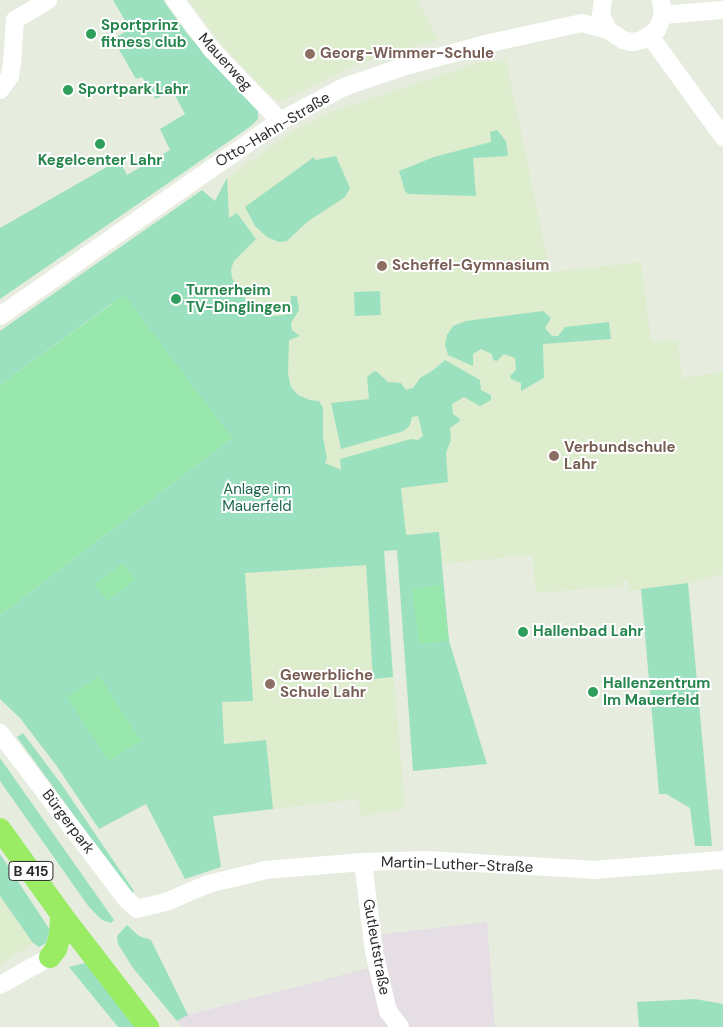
<!DOCTYPE html>
<meta charset="utf-8">
<style>
body{margin:0}
#map{position:relative;width:723px;height:1027px;overflow:hidden;background:#e6ecde;font-family:"DM Sans",sans-serif}
div>[style]{position:absolute}
[style*='--x']{left:calc(var(--x)*1px);top:calc(var(--y)*1px);width:calc(var(--w)*1px);rotate:calc(var(--a)*1deg)}
.industrial>*{inset:0;background:#e5dee4}
.education>*{inset:0;background:#ddedce}
.green>*{inset:0;background:#9ce1bf;transform-origin:0 0}
.pitch>*{inset:0;background:#98e8ad;transform-origin:0 0}
.minor>*{height:18px;margin:-9px;padding:0 9px;transform-origin:9px;border-radius:9px;background:#fff}
.major>*{height:22px;margin:-11px;padding:0 11px;transform-origin:11px;border-radius:11px;background:#99ec63}
.dots>*{width:14px;height:14px;translate:-50% -50%;box-sizing:border-box;border:2px solid #fff;border-radius:50%}
span{translate:-50% -50%;white-space:nowrap;text-align:center;line-height:1.15;-webkit-text-stroke:4px #fff;paint-order:stroke}
.shield-label span{padding:1px 4px;background:#fff;border:1px solid;border-radius:4px;-webkit-text-stroke-width:0}
.shield-label{font-size:14px;color:#2b2b2b;font-weight:700}
.leisure-label{font-size:15px;color:#27864d;font-weight:700}
.left{translate:0 -50%;text-align:left}
.education-label{font-size:15px;color:#785e54;font-weight:700}
.street-label{font-size:15px;color:#2b2b2b}
.park-label{font-size:15px;color:#1d674b}
</style>
<div id="map">
<div class="industrial">
<div style="clip-path:polygon(487px 922px,495px 1027px,182px 1027px,177px 1021px,188px 1015px,369px 968px,365px 936px)"></div>
</div>
<div class="education">
<div style="clip-path:polygon(189px 0,417px 0,438px 40px,358px 64px,280px 102px,267px 93px,222px 45px)"></div>
<div style="clip-path:polygon(506px 60px,550px 272px,641px 262px,651px 341px,678px 340px,682px 378px,723px 372px,723px 574px,688px 583px,630px 591px,627px 580px,623px 580px,623px 586px,536px 593px,532px 555px,441px 564px,441px 559px,398px 563px,392px 518px,321px 461px,231px 323px,222px 185px,227px 178px,298px 128px,330px 112px,477px 63px)"></div>
<div style="clip-path:polygon(383px 550px,405px 809px,362px 816px,358px 799px,212px 816px,226px 568px)"></div>
<div style="clip-path:polygon(0 896px,33px 943px,0 965px)"></div>
</div>
<div class="green">
<div style="clip-path:polygon(113px 0,163px 0,188px 35px,258px 111px,258px 119px,251px 126px,0 299px,0 228px,119px 160px,127px 175px,170px 150px,160px 129px,185px 114px,172px 90px,156px 99px,142px 77px,136px 79px,113px 39px,130px 29px)"></div>
<div style="clip-path:polygon(497px 130px,506px 141px,508px 156px,473px 158px,476px 196px,408px 194px,405px 191px,399px 171px,434px 157px,491px 142px,490px 132px)"></div>
<div style="clip-path:polygon(336px 156px,350px 188px,345px 197px,307px 222px,287px 241px,279px 242px,267px 237px,255px 226px,245px 207px,314px 157px,315px 160px)"></div>
<div style="clip-path:polygon(227px 178px,229px 218px,237px 213px,256px 239px,234px 261px,231px 269px,232px 278px,236px 284px,245px 287px,244px 296px,248px 303px,262px 305px,272px 316px,284px 315px,290px 309px,291px 296px,297px 296px,299px 310px,291px 323px,292px 330px,300px 336px,289px 340px,288px 374px,291px 387px,298px 395px,310px 400px,319px 401px,323px 408px,323px 437px,327px 458px,325px 463px,341px 470px,340px 459px,411px 439px,418px 440px,423px 436px,418px 416px,412px 417px,410px 425px,404px 431px,341px 449px,331px 403px,369px 399px,367px 377px,373px 372px,376px 371px,388px 382px,401px 383px,406px 390px,413px 388px,420px 378px,432px 371px,445px 360px,480px 380px,481px 390px,491px 395px,491px 400px,480px 406px,464px 397px,452px 404px,453px 414px,459px 418px,460px 421px,450px 428px,451px 440px,446px 453px,448px 482px,401px 488px,406px 535px,439px 532px,449px 641px,487px 764px,413px 771px,397px 550px,384px 551px,393px 677px,373px 679px,366px 565px,245px 573px,253px 701px,222px 702px,224px 744px,266px 740px,273px 809px,213px 816px,221px 867px,185px 879px,146px 804px,99px 829px,56px 765px,20px 718px,0 699px,0 615px,232px 438px,111px 304px,0 385px,0 331px,202px 190px,215px 201px)"></div>
<div style="left:380px;top:291px;width:24px;height:26px;rotate:88deg"></div>
<div style="clip-path:polygon(543px 311px,551px 318px,545px 328px,552px 336px,558px 336px,565px 327px,609px 322px,611px 339px,543px 344px,544px 378px,521px 391px,521px 383px,511px 379px,510px 376px,516px 370px,515px 358px,504px 354px,497px 361px,493px 360px,492px 354px,481px 349px,473px 354px,473px 366px,448px 355px,445px 345px,447px 335px,453px 326px,466px 321px)"></div>
<div style="clip-path:polygon(688px 583px,712px 846px,695px 846px,690px 808px,666px 794px,659px 794px,641px 589px)"></div>
<div style="clip-path:polygon(23px 733px,62px 785px,134px 891px,132px 893px,130px 893px,17px 737px)"></div>
<div style="clip-path:polygon(0 758px,114px 920px,111px 923px,102px 920px,89px 907px,0 781px)"></div>
<div style="clip-path:polygon(0 854px,50px 930px,46px 943px,39px 947px,33px 943px,0 896px)"></div>
<div style="clip-path:polygon(127px 925px,139px 936px,151px 940px,188px 1015px,177px 1021px,133px 968px,118px 944px,117px 936px)"></div>
<div style="clip-path:polygon(85px 963px,138px 1027px,118px 1027px,69px 967px)"></div>
<div style="clip-path:polygon(695px 999px,723px 1004px,723px 1027px,639px 1027px,637px 1002px)"></div>
</div>
<div class="pitch">
<div style="clip-path:polygon(124px 295px,232px 438px,0 615px,0 385px)"></div>
<div style="left:123px;top:563px;width:21px;height:35px;rotate:53deg"></div>
<div style="left:442px;top:585px;width:56px;height:30px;rotate:83deg"></div>
<div style="left:99px;top:676px;width:77px;height:38px;rotate:57deg"></div>
</div>
<div class="minor">
<div style="--x:175;--y:0;--w:62;--a:53.5"></div>
<div style="--x:212;--y:50;--w:98;--a:46.2"></div>
<div style="--x:603;--y:0;--w:15;--a:98"></div>
<div style="--x:601;--y:15;--w:17;--a:65"></div>
<div style="--x:608;--y:30;--w:18;--a:34"></div>
<div style="--x:623;--y:40;--w:9;--a:13"></div>
<div style="--x:632;--y:42;--w:10;--a:-11"></div>
<div style="--x:642;--y:40;--w:18;--a:-34"></div>
<div style="--x:657;--y:30;--w:16;--a:-68"></div>
<div style="--x:663;--y:15;--w:15;--a:-98"></div>
<div style="--x:663;--y:15;--w:60;--a:-4.8"></div>
<div style="--x:650;--y:36;--w:125;--a:54.1"></div>
<div style="--x:0;--y:90;--w:17;--a:-54"></div>
<div style="--x:10;--y:76;--w:12;--a:-81"></div>
<div style="--x:12;--y:64;--w:44;--a:-86.1"></div>
<div style="--x:15;--y:20;--w:39;--a:-31"></div>
<div style="--x:0;--y:316;--w:341;--a:-34.9"></div>
<div style="--x:280;--y:121;--w:72;--a:-28"></div>
<div style="--x:344;--y:87;--w:61;--a:-19"></div>
<div style="--x:402;--y:67;--w:91;--a:-15.3"></div>
<div style="--x:490;--y:43;--w:94;--a:-12.3"></div>
<div style="--x:582;--y:23;--w:27;--a:15"></div>
<div style="--x:0;--y:733;--w:208;--a:52.8"></div>
<div style="--x:126;--y:899;--w:15;--a:42"></div>
<div style="--x:137;--y:909;--w:30;--a:-14"></div>
<div style="--x:166;--y:902;--w:46;--a:-23.2"></div>
<div style="--x:208;--y:884;--w:60;--a:-13.6"></div>
<div style="--x:266;--y:870;--w:97;--a:-4.7"></div>
<div style="--x:363;--y:862;--w:64;--a:-1.8"></div>
<div style="--x:427;--y:860;--w:166;--a:3.4"></div>
<div style="--x:593;--y:870;--w:130;--a:-4.4"></div>
<div style="--x:363;--y:862;--w:91;--a:83"></div>
<div style="--x:374;--y:952;--w:61;--a:76.7"></div>
<div style="--x:388;--y:1011;--w:20;--a:53"></div>
<div style="--x:0;--y:985;--w:57;--a:-29.2"></div>
</div>
<div class="major">
<div style="--x:0;--y:829;--w:105;--a:54.3"></div>
<div style="--x:61;--y:914;--w:143;--a:52.4"></div>
<div style="--x:50;--y:957;--w:10;--a:-53"></div>
<div style="--x:56;--y:949;--w:14;--a:-73"></div>
<div style="--x:60;--y:936;--w:22;--a:-87"></div>
</div>
<div class="dots">
<div style="left:91px;top:34px;background:#2e9e5b"></div>
<div style="left:310px;top:54px;background:#8d6e63"></div>
<div style="left:68px;top:90px;background:#2e9e5b"></div>
<div style="left:100px;top:144px;background:#2e9e5b"></div>
<div style="left:382px;top:266px;background:#8d6e63"></div>
<div style="left:176px;top:299px;background:#2e9e5b"></div>
<div style="left:554px;top:456px;background:#8d6e63"></div>
<div style="left:523px;top:632px;background:#2e9e5b"></div>
<div style="left:270px;top:684px;background:#8d6e63"></div>
<div style="left:593px;top:692px;background:#2e9e5b"></div>
</div>
<div class="shield-label">
<span style="left:31px;top:871px">B 415</span>
</div>
<div class="leisure-label">
<span class="left" style="left:101px;top:34px">Sportprinz<br>fitness club</span>
<span class="left" style="left:78px;top:90px">Sportpark Lahr</span>
<span style="left:100px;top:161px">Kegelcenter Lahr</span>
<span class="left" style="left:186px;top:299px">Turnerheim<br>TV-Dinglingen</span>
<span class="left" style="left:533px;top:632px">Hallenbad Lahr</span>
<span class="left" style="left:603px;top:692px">Hallenzentrum<br>Im Mauerfeld</span>
</div>
<div class="education-label">
<span class="left" style="left:320px;top:54px">Georg-Wimmer-Schule</span>
<span class="left" style="left:392px;top:266px">Scheffel-Gymnasium</span>
<span class="left" style="left:564px;top:456px">Verbundschule<br>Lahr</span>
<span class="left" style="left:280px;top:684px">Gewerbliche<br>Schule Lahr</span>
</div>
<div class="street-label">
<span style="left:225px;top:62px;rotate:48deg">Mauerweg</span>
<span style="left:273px;top:130px;rotate:-31deg">Otto-Hahn-Straße</span>
<span style="left:68px;top:822px;rotate:53deg">Bürgerpark</span>
<span style="left:457px;top:865px;rotate:2deg">Martin-Luther-Straße</span>
<span style="left:376px;top:947px;rotate:80deg">Gutleutstraße</span>
</div>
<div class="park-label">
<span style="left:257px;top:498px">Anlage im<br>Mauerfeld</span>
</div>
</div>
